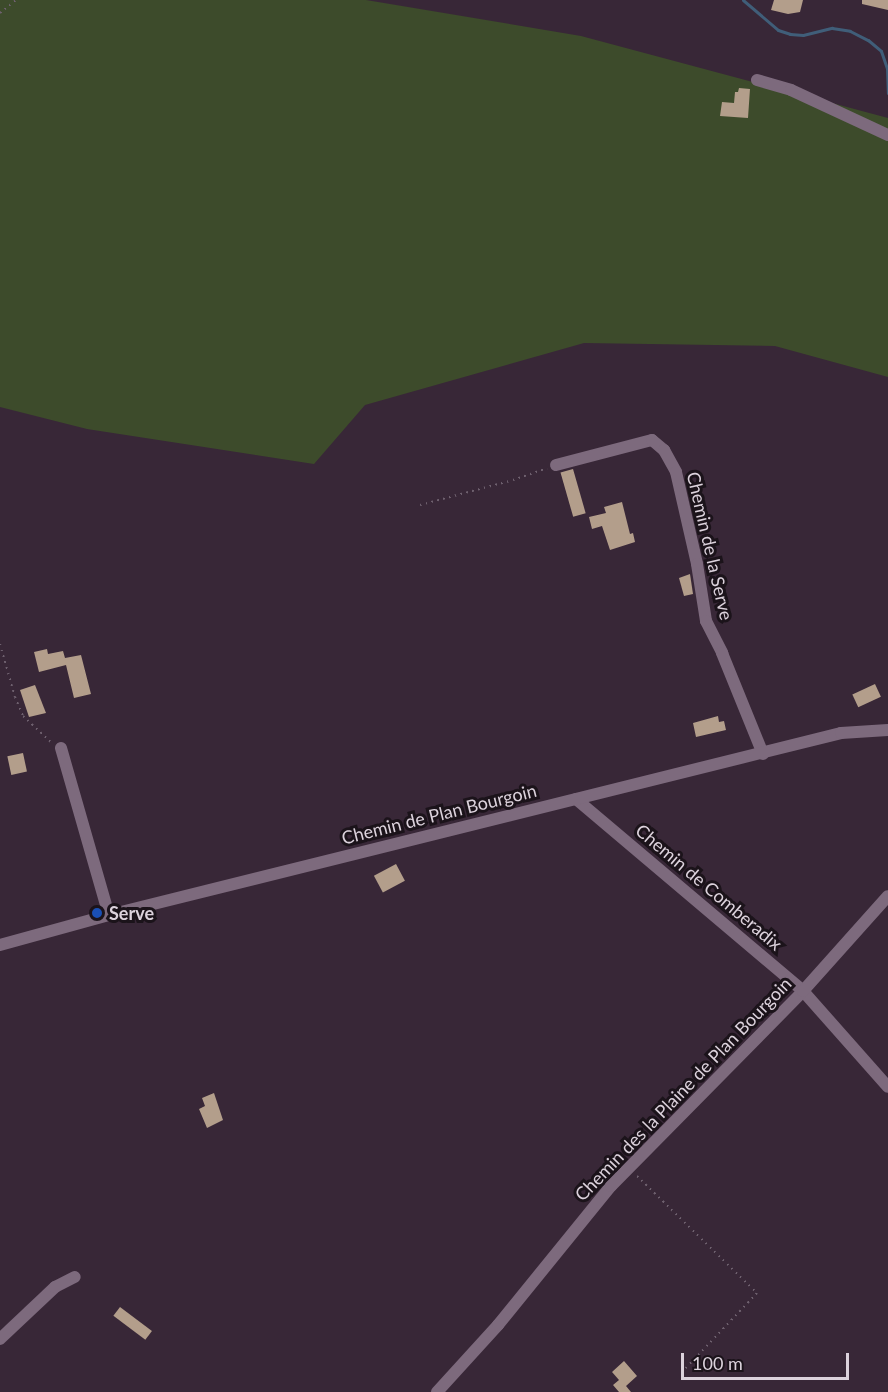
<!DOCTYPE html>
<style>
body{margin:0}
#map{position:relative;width:888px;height:1392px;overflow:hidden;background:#382737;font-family:Lato,sans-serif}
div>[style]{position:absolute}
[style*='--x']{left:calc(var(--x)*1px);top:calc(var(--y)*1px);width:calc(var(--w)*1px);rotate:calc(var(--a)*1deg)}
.green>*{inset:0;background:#3d4b2b}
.stream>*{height:3px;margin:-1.5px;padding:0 1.5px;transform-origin:1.5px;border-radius:1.5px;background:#405e79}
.building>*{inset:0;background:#b39e8b;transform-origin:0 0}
.path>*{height:2px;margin-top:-1px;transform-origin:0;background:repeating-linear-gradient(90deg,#6e606e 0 1.5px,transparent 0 6px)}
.street>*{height:12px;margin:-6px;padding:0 6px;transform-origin:6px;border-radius:6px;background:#7d6a7d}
.dots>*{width:16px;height:16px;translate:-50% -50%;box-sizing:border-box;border:3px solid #1b131a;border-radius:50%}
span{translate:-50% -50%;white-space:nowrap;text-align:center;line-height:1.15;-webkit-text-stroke:6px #1b131a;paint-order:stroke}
.street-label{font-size:18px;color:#dcd2dc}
.poi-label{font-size:18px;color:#dcd2dc;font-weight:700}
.left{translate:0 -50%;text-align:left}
.scale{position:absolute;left:681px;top:1353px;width:168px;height:27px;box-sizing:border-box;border:3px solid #dcd2dc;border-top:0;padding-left:8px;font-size:18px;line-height:21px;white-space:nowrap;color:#dcd2dc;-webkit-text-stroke:4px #1b131a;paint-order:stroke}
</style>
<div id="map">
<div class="green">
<div style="clip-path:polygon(0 0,366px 0,581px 36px,888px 118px,888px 377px,775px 346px,584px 343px,365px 405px,314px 464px,87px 429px,0 407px)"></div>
</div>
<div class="stream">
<div style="--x:743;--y:0;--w:46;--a:40.6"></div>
<div style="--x:778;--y:30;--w:13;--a:18"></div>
<div style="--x:790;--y:34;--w:13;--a:4"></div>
<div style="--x:803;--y:35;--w:30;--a:-14"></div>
<div style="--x:832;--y:28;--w:18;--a:9"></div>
<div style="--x:850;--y:31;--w:20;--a:27"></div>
<div style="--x:868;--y:40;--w:17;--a:40"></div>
<div style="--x:881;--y:51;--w:18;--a:71"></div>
<div style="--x:887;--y:68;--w:25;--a:88"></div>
</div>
<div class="building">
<div style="clip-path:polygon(774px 0,803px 0,800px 12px,788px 14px,771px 10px)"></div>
<div style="clip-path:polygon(862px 0,888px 0,888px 10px,862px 4px)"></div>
<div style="clip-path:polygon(739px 88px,750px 89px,748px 118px,720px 116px,722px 102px,734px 103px,735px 92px,738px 92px)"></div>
<div style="left:573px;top:469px;width:46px;height:13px;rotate:74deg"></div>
<div style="clip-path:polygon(622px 502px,630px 534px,633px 533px,635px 542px,610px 550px,602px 526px,592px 529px,589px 517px,606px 513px,604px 507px)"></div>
<div style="clip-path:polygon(690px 574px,693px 594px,684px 596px,679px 578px)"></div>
<div style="clip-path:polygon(47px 649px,48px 654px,63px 651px,65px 658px,81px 655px,91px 694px,74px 698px,66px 665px,39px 672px,34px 652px)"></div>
<div style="left:875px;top:684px;width:14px;height:25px;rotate:65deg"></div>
<div style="clip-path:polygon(35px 685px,46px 713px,29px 717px,20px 690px)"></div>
<div style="clip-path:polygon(718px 716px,719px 722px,724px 721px,726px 730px,696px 737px,693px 723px)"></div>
<div style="left:23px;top:753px;width:19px;height:16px;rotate:78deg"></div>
<div style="left:396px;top:864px;width:19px;height:25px;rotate:62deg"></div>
<div style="clip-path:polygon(214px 1093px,223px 1120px,207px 1128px,199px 1109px,205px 1106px,202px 1098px)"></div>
<div style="left:120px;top:1307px;width:40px;height:11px;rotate:37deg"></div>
<div style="clip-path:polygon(624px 1361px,637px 1376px,626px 1386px,631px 1392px,619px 1392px,613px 1385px,619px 1380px,612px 1372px)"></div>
</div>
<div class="path">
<div style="--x:0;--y:13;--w:21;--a:-39"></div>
<div style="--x:420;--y:505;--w:96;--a:-15"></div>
<div style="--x:513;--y:480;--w:36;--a:-19"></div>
<div style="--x:0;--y:644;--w:55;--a:74.2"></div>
<div style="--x:15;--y:697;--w:21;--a:67"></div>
<div style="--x:23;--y:716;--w:38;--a:43"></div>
<div style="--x:637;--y:1176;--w:168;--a:44.3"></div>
<div style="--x:757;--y:1293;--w:112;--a:133.5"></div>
</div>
<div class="street">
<div style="--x:757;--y:80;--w:35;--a:16"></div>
<div style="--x:791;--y:90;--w:107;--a:24.9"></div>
<div style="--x:556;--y:465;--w:99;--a:-14.6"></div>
<div style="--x:652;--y:440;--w:16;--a:40"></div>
<div style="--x:664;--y:450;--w:25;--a:61"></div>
<div style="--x:676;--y:472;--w:94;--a:77.1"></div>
<div style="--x:697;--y:564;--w:58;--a:81"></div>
<div style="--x:706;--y:621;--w:36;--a:63"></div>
<div style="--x:722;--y:653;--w:109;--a:67.9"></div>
<div style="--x:61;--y:748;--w:174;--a:74"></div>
<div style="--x:576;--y:799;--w:297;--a:40.2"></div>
<div style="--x:803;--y:991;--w:128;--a:48.5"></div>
<div style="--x:0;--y:945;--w:113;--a:-15.4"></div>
<div style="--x:109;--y:915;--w:754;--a:-13.96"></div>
<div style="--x:841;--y:733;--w:47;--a:-3.7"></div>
<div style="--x:0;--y:1339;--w:76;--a:-43.4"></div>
<div style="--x:55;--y:1287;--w:22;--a:-27"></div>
<div style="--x:437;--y:1392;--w:91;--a:-47.7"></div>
<div style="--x:498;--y:1325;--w:179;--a:-50.9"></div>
<div style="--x:611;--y:1186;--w:274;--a:-45.4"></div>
<div style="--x:803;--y:991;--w:127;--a:-48.2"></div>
</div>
<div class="dots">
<div style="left:97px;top:913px;background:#1a4fb4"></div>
</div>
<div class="street-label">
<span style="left:710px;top:546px;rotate:77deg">Chemin de la Serve</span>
<span style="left:439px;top:814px;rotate:-14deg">Chemin de Plan Bourgoin</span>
<span style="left:709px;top:887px;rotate:40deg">Chemin de Comberadix</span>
<span style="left:683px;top:1089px;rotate:-46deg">Chemin des la Plaine de Plan Bourgoin</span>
</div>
<div class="poi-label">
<span class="left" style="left:109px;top:913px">Serve</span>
</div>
<div class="scale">100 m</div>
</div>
